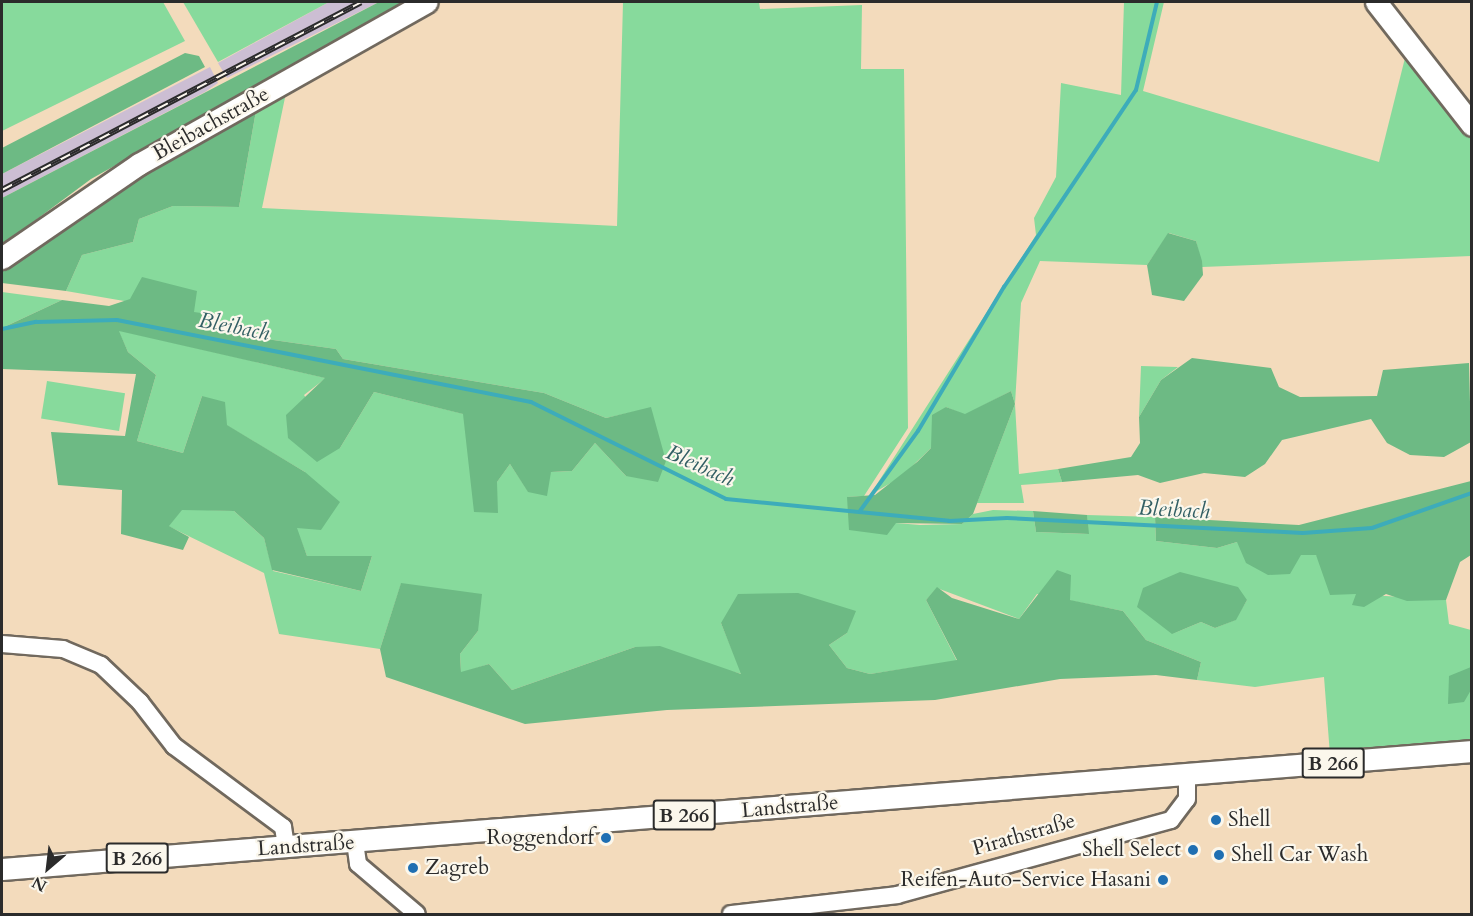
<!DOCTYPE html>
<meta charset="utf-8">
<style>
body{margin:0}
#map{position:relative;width:1473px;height:916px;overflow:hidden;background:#f3dbbc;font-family:Cardo,serif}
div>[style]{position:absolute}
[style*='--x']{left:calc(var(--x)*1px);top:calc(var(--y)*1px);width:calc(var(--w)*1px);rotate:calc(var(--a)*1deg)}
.industrial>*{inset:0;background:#ccbed3}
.green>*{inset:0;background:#87da9c;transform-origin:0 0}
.forest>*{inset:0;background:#6dba84}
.stream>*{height:4px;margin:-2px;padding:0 2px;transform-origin:2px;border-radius:2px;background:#3dacba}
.roads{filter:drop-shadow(2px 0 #71695e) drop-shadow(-2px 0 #71695e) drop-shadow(0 2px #71695e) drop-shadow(0 -2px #71695e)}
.minor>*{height:16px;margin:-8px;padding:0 8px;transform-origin:8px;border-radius:8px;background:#fff}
.major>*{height:21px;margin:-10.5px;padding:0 10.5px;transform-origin:10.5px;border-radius:10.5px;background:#fff}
.rail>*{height:6px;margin-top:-3px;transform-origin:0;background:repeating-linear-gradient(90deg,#fbf7ec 0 11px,#2b2b2b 0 22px);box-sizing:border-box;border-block:2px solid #2b2b2b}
.dots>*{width:16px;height:16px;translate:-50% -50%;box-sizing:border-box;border:3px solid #fbf7ec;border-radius:50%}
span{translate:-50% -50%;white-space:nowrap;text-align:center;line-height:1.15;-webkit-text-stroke:4.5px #fbf7ec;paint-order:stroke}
.shield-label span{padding:2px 4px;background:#fbf7ec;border:2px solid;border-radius:4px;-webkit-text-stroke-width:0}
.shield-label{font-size:20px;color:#2b2b2b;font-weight:700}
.street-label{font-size:21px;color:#2b2b2b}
.poi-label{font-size:21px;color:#2b2b2b}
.left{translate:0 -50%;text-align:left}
.right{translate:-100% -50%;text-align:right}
.water-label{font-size:22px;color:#325f64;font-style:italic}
.frame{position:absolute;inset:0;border:3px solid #2b2b2b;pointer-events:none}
.north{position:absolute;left:18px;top:838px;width:60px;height:60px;-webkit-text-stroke:4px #fbf7ec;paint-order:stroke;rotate:208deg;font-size:16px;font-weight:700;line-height:24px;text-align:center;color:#2b2b2b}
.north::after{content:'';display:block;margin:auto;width:21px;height:27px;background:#2b2b2b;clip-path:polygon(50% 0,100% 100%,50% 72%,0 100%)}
</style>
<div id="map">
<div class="industrial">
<div style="clip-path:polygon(329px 2px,379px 2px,227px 78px,218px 63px)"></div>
<div style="clip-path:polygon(210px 67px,218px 83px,205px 92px,2px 198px,2px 174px)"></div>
</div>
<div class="green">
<div style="clip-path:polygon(2px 2px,163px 2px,185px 41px,2px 131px)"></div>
<div style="clip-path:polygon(183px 2px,329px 2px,218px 62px)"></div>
<div style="clip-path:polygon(evenodd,623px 2px,759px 2px,760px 9px,862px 5px,861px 69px,904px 69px,908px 428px,864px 496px,847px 497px,896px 523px,920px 525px,962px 524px,973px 514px,993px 510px,1033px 511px,1036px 532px,1088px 534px,1087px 515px,1155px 517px,1156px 541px,1217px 548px,1237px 542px,1316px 555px,1356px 594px,1446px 600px,1449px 624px,1471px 630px,1471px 740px,1330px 755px,1324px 677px,1255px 687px,1197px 680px,1201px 662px,1146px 640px,1123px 611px,1037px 594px,1019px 619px,937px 588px,926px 600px,957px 661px,870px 674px,847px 668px,829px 645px,847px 633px,721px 623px,742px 674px,635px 647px,512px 690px,489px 664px,461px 673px,460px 654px,478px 631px,401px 584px,380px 649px,279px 634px,264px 573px,168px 526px,182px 509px,234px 511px,264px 538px,273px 571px,361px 591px,372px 556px,307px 556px,296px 528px,305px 472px,226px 425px,202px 396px,183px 453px,137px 441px,156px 375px,128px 352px,118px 330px,326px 378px,304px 395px,340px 448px,374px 392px,464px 414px,475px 512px,510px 464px,528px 491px,551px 472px,572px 471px,595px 443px,626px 476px,651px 408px,606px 418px,544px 393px,343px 359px,336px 349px,204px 330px,194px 313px,66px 291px,82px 255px,133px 242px,139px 219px,173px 206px,239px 207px,257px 105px,287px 88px,262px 208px,617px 226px,623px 2px,1247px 600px,1235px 620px,1215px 628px,1201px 622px,1172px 634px,1247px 600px)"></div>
<div style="clip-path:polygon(1124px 2px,1164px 2px,1143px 91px,1379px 162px,1405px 58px,1471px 136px,1471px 256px,1202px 267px,1196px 241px,1169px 233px,1147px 265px,1040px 261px,1021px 303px,1015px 404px,1019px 474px,1058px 469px,1062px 482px,1021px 485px,1024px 503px,977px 503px,1015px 404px,1011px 391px,965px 415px,946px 407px,931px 448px,901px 477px,870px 495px,1036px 235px,1034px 218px,1056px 177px,1061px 83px,1121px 95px)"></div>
<div style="clip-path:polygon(2px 292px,62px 300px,2px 328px)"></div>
<div style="clip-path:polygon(1141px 366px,1178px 367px,1161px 380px,1139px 417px)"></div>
<div style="left:47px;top:381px;width:79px;height:38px;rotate:9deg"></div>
</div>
<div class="forest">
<div style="clip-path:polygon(379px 2px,408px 2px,91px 179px,2px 245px,2px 198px)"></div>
<div style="clip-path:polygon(185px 53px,199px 56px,205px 67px,2px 174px,2px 148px)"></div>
<div style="clip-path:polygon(257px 105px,239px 207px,173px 206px,139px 219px,133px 242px,82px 255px,66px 291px,2px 283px,2px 266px)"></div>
<div style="clip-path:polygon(1168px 233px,1196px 241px,1202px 261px,1203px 275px,1184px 301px,1152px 295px,1147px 265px)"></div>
<div style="clip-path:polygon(142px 277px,197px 291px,194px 312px,208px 314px,204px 330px,336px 349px,343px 359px,544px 393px,606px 418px,651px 407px,666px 461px,658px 482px,626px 476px,595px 443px,572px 471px,551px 472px,547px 496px,528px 492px,510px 464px,497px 482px,498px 513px,474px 512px,463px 414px,374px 392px,340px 448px,317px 462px,288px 438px,286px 415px,325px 378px,119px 331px,128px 352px,156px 375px,137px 441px,183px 453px,202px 396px,225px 402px,227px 425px,305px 472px,340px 502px,321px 530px,297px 528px,307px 556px,372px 556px,361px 591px,272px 570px,264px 538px,234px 511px,182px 510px,169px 526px,189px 537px,183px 550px,121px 534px,122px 490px,58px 485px,51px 432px,125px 436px,136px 374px,2px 369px,2px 328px,62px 300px,109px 306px,130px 299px)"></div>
<div style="clip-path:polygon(1192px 358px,1271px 368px,1279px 387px,1300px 397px,1377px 396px,1383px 370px,1469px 363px,1471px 442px,1444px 457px,1410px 455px,1387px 443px,1371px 419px,1282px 440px,1265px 464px,1245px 477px,1204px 473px,1160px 483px,1138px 475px,1062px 482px,1058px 469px,1131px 457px,1140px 443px,1139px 417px,1161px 380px)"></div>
<div style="clip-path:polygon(1011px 391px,1015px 404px,973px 514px,962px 524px,896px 523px,887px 535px,849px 530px,847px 497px,875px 495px,917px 462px,931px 448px,932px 415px,946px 407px,965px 414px)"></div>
<div style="clip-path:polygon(1471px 481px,1471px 555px,1460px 562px,1446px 600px,1407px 601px,1386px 594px,1364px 607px,1352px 605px,1356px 594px,1330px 595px,1316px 555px,1301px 555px,1290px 574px,1268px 575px,1246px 563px,1237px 542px,1217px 548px,1156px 541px,1155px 517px,1299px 525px)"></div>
<div style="clip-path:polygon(1033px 511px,1087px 515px,1089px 534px,1036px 532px)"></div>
<div style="clip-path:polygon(1057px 570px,1071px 575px,1070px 600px,1123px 611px,1146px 640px,1201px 662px,1197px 680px,1156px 675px,1060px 679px,935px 700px,667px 710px,525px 724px,386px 677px,380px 649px,401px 583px,482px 594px,478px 631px,460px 654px,461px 672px,489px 664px,512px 690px,635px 647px,660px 646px,741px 674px,721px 623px,738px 594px,798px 593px,856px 611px,847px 633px,829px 645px,847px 668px,870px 674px,957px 660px,926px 600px,937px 587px,952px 598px,1019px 619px)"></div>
<div style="clip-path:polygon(1180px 572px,1238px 587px,1247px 600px,1236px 620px,1215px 628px,1201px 622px,1172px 634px,1137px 607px,1143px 588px)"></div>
<div style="clip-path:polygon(1471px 667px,1471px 690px,1464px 702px,1448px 704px,1449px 676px)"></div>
</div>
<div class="stream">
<div style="--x:2;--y:329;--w:35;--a:-12"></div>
<div style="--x:36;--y:322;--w:81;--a:-1.4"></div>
<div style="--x:117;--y:320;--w:422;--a:11.2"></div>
<div style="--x:531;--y:402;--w:218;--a:26.4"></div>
<div style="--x:726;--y:499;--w:224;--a:5.6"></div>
<div style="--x:949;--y:521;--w:58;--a:-3"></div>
<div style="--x:1007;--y:518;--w:296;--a:2.9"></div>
<div style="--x:1303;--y:533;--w:69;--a:-4.1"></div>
<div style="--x:1372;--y:528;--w:106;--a:-19.3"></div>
<div style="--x:860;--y:511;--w:99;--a:-54.1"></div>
<div style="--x:918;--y:431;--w:168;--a:-59.2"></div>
<div style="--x:1004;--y:287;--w:237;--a:-56.2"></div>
<div style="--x:1136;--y:90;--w:90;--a:-76.6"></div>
</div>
<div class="roads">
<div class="minor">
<div style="--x:2;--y:644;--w:61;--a:4.7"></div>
<div style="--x:63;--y:649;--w:41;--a:22.8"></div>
<div style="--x:101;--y:665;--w:54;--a:43.5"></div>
<div style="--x:140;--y:702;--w:56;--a:52.3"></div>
<div style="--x:174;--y:746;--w:136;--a:36.6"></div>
<div style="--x:283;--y:827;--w:20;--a:81"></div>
<div style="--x:355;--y:842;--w:22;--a:82"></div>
<div style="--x:358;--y:864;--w:77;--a:40.3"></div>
<div style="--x:731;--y:914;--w:167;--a:-6.5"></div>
<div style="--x:897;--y:895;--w:284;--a:-15.3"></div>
<div style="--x:1171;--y:820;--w:26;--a:-53"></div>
<div style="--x:1187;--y:799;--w:24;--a:-90"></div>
</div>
<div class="major">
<div style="--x:1376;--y:2;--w:156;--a:52"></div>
<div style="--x:2;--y:258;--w:166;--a:-34.5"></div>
<div style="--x:139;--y:164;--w:330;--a:-29.4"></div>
<div style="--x:2;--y:869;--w:1475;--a:-4.59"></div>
</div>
</div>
<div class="rail">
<div style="--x:2;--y:190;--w:405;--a:-27.6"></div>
</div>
<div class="dots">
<div style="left:1216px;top:820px;background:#1f6fb2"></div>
<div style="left:606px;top:838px;background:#1f6fb2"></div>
<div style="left:1193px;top:850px;background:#1f6fb2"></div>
<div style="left:1219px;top:855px;background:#1f6fb2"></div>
<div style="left:413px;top:868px;background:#1f6fb2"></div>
<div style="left:1163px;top:880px;background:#1f6fb2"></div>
</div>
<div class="shield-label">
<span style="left:1333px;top:763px">B 266</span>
<span style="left:684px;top:815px">B 266</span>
<span style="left:137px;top:858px">B 266</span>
</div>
<div class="street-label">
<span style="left:211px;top:124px;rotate:-29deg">Bleibachstraße</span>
<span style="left:790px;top:807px;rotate:-5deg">Landstraße</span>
<span style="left:1024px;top:835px;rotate:-16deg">Pirathstraße</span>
<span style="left:306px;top:846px;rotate:-4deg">Landstraße</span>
</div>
<div class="poi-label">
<span class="left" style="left:1228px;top:820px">Shell</span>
<span class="right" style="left:594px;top:838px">Roggendorf</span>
<span class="right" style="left:1181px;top:850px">Shell Select</span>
<span class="left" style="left:1231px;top:855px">Shell Car Wash</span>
<span class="left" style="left:425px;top:868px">Zagreb</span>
<span class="right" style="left:1151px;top:880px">Reifen-Auto-Service Hasani</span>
</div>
<div class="water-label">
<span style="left:234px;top:327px;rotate:11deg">Bleibach</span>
<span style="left:700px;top:466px;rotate:24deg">Bleibach</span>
<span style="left:1174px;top:510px;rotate:3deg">Bleibach</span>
</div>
<div class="frame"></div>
<div class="north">N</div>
</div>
